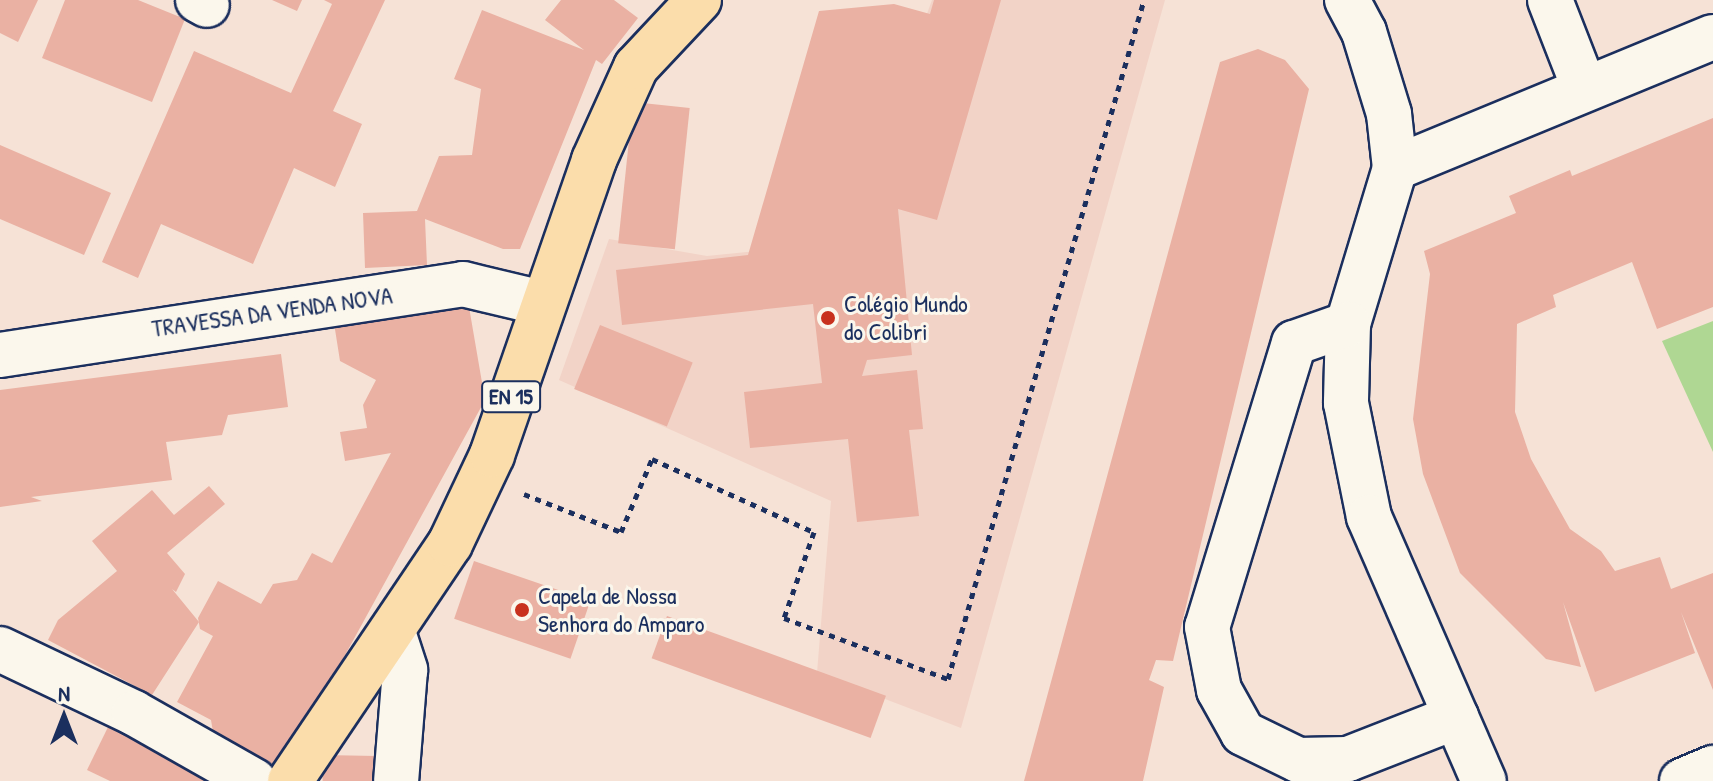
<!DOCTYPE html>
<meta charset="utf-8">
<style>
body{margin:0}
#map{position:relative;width:1713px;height:781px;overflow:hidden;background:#f6e2d6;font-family:"Patrick Hand",sans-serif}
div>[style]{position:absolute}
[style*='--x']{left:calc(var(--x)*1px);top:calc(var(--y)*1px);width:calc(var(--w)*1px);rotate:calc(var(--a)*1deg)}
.built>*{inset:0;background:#f2d3c7}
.green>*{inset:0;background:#afd793}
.building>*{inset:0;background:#eab1a3;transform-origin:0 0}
.path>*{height:5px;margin-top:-2.5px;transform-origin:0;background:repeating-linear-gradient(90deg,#1b2f5e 0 6px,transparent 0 12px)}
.roads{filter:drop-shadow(2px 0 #1b2f5e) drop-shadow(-2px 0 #1b2f5e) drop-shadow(0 2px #1b2f5e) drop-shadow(0 -2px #1b2f5e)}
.minor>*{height:44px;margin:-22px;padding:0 22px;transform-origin:22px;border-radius:22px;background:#fbf7ec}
.major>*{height:44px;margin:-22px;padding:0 22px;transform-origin:22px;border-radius:22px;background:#fbddab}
.dots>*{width:22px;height:22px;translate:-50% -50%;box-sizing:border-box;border:4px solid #fbf7ec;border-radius:50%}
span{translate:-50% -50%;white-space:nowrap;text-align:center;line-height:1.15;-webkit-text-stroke:6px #fbf7ec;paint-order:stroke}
.shield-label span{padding:2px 6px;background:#fbf7ec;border:2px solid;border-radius:6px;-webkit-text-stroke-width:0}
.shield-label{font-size:22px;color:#1b2f5e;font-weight:700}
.poi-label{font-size:24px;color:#1b2f5e}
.left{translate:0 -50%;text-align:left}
.street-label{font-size:24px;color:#1b2f5e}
.north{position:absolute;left:24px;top:677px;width:80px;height:80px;-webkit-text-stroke:6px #fbf7ec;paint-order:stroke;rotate:0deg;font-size:22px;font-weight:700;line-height:32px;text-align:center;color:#1b2f5e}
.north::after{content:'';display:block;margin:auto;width:28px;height:36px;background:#1b2f5e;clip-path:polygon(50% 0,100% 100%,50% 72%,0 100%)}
</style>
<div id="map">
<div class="built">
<div style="clip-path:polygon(932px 0,1165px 0,961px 728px,817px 673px,831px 501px,559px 380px,609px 239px,707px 256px,844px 242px)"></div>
</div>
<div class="green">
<div style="clip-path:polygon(1713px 321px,1713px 452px,1662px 341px)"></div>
</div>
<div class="building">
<div style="clip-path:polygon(0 0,38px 0,18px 42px,0 33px)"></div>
<div style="clip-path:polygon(65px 0,138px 0,185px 19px,152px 102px,42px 58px)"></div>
<div style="clip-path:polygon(272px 0,302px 0,297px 11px)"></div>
<div style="clip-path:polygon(324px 0,385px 0,333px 111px,362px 124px,335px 187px,294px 168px,253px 264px,161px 224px,138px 278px,102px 262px,194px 51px,291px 93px,332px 4px)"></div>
<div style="clip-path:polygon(561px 0,614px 0,638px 18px,602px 64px,596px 60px,520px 249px,503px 249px,425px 219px,427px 265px,365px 268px,363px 213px,417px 211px,439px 156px,472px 155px,481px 89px,454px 79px,482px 10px,584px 50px,545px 20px)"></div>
<div style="clip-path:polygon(934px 0,1001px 0,937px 220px,898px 209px,912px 355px,867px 360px,862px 376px,917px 370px,923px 429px,909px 430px,919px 516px,857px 522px,848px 439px,750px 448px,744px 392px,822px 383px,813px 304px,622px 325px,616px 270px,748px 255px,819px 11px,894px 4px,930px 14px)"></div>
<div style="clip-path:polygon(1258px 49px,1285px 60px,1309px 89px,1173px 661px,1156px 660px,1149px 680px,1164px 687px,1143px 781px,1024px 781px,1220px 62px)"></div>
<div style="left:633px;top:102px;width:57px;height:142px;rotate:6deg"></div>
<div style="clip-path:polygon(1713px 118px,1713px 307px,1657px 329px,1632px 262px,1553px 295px,1556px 307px,1517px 324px,1515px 412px,1531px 459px,1570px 529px,1601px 551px,1615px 571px,1660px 557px,1671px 589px,1713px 573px,1713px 690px,1681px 612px,1695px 653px,1595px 692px,1563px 602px,1581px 667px,1546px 659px,1460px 573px,1423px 474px,1413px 419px,1430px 274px,1424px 251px,1516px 213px,1509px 196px,1570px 170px,1572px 176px)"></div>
<div style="clip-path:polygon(0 145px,111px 193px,84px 255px,0 219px)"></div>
<div style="clip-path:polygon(468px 301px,485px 400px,282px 770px,213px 732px,211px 720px,177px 702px,213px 636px,200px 629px,198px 618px,218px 581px,261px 604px,273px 584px,297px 580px,312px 553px,332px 563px,391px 453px,345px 461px,340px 432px,367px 428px,363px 405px,376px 380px,340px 361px,334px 323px)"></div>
<div style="left:600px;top:325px;width:100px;height:69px;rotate:22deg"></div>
<div style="clip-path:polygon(281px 354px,288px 407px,228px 415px,222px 435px,166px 442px,172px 480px,31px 497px,42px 501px,0 507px,0 390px)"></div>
<div style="clip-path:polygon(209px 486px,225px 504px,167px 553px,185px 574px,176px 592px,172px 589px,199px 622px,152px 695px,48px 640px,58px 620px,117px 571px,92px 541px,152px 490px,174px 515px)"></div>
<div style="left:474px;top:561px;width:123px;height:61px;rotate:19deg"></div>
<div style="left:667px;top:616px;width:233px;height:45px;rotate:20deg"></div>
<div style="clip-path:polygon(110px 723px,232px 781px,110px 781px,87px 770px)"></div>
<div style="left:323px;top:755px;width:67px;height:26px;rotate:1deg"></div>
</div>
<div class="path">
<div style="--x:524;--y:494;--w:104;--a:21.4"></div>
<div style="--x:621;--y:532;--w:79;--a:-67"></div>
<div style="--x:652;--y:459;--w:178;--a:24.3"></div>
<div style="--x:814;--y:532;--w:91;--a:109.2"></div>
<div style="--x:784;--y:618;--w:175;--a:20.4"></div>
<div style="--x:948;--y:679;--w:707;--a:-73.9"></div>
</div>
<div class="roads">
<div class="minor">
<div style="--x:198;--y:0;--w:10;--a:29"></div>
<div style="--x:1347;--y:0;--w:36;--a:62"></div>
<div style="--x:1364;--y:32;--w:86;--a:73"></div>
<div style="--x:1389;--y:114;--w:54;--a:83.7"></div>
<div style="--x:1395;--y:168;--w:163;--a:106.8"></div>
<div style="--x:1348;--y:324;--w:79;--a:91.5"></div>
<div style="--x:1346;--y:403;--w:116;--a:78.6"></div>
<div style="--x:1369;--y:517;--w:288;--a:66.5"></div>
<div style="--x:1550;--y:0;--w:93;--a:68.7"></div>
<div style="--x:1395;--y:168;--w:344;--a:-22.4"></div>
<div style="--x:1348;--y:324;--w:57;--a:160.6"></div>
<div style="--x:1294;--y:343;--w:297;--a:107"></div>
<div style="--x:1207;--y:627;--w:64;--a:79.2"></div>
<div style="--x:1219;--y:690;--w:49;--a:60.8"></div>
<div style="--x:1243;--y:733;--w:61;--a:26.1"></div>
<div style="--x:1298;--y:760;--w:50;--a:-1.1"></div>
<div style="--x:1348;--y:759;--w:116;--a:-21.3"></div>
<div style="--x:0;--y:355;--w:468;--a:-8.7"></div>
<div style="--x:463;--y:284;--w:81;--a:13.5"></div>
<div style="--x:393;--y:632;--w:40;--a:72"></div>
<div style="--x:405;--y:670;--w:111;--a:94.6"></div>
<div style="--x:0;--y:649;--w:148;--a:25.5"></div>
<div style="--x:134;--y:713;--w:138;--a:29.5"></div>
<div style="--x:1682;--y:781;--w:34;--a:-23"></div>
</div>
<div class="major">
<div style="--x:290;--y:781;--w:286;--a:-56"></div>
<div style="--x:450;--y:544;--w:98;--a:-64.7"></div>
<div style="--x:492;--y:455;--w:312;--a:-70.9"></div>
<div style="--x:594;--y:160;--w:102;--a:-65.7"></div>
<div style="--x:636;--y:67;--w:92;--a:-46.8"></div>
</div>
</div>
<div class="dots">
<div style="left:828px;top:318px;background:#c8321e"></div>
<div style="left:522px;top:610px;background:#c8321e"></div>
</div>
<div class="shield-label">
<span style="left:511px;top:397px">EN 15</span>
</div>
<div class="poi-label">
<span class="left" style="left:844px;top:318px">Colégio Mundo<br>do Colibri</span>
<span class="left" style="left:538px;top:610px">Capela de Nossa<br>Senhora do Amparo</span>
</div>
<div class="street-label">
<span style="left:272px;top:312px;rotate:-8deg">TRAVESSA DA VENDA NOVA</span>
</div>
<div class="north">N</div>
</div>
